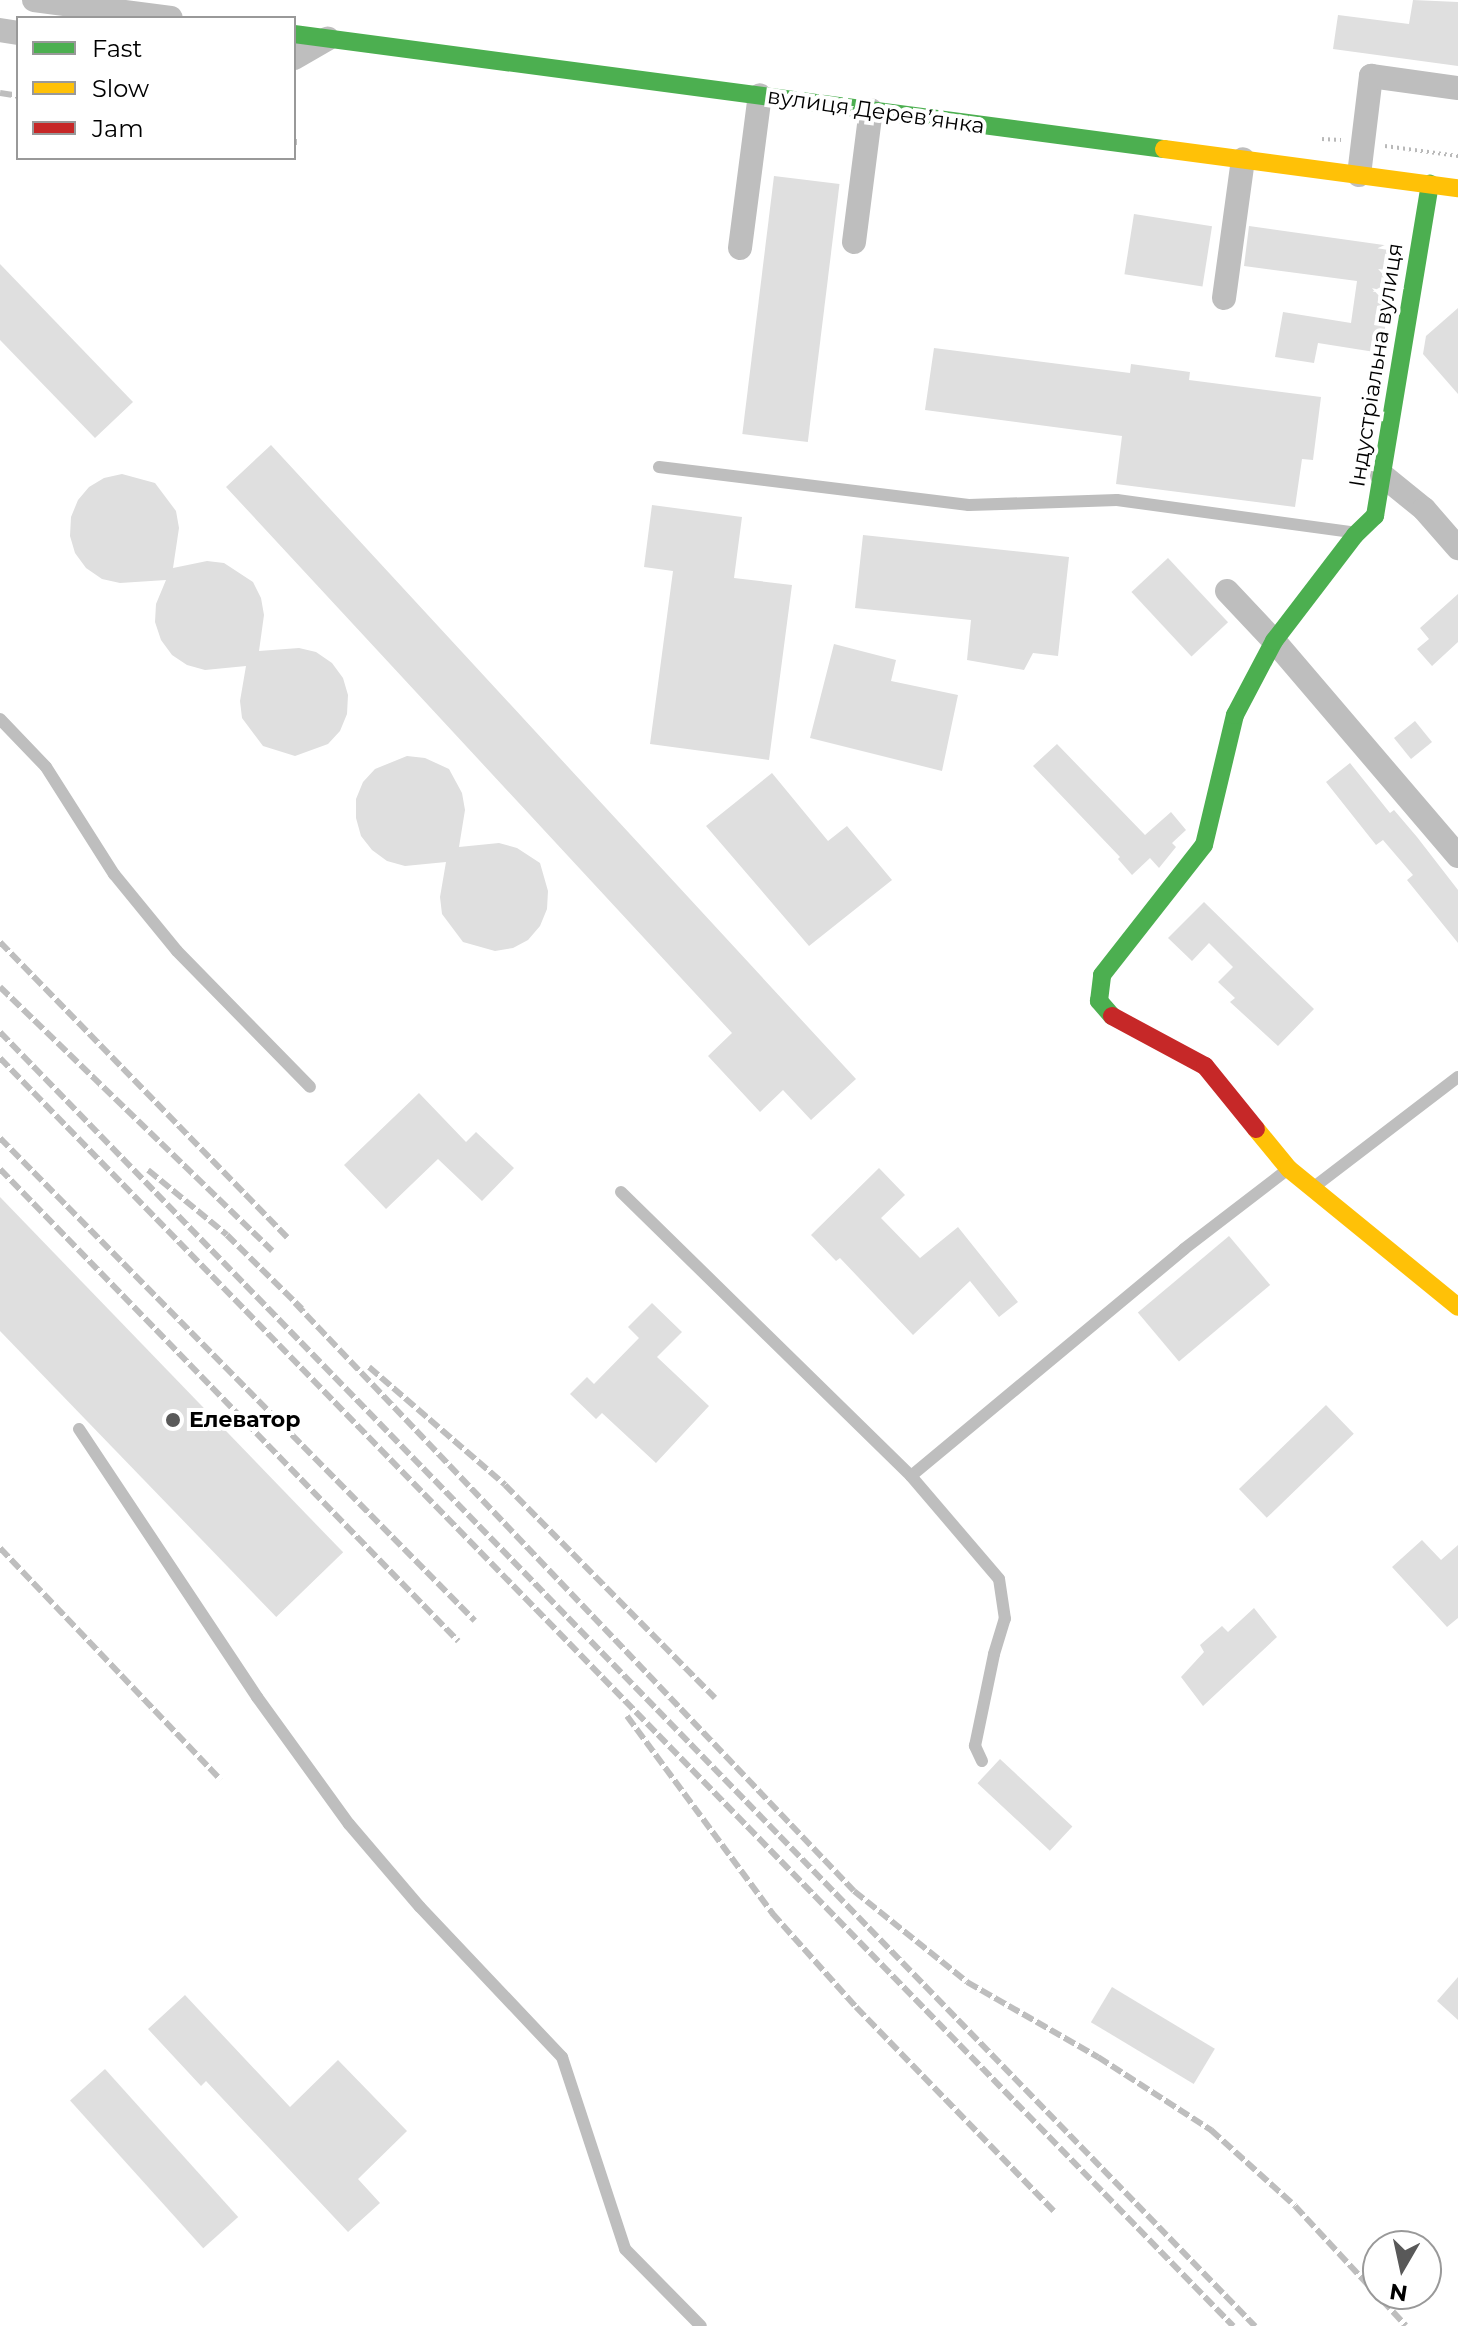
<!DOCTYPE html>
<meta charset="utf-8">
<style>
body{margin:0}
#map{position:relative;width:1458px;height:2326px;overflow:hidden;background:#fff;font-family:Montserrat,sans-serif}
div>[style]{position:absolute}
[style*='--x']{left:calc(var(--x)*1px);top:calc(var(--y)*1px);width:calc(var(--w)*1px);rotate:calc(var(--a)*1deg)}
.building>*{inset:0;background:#dfdfdf;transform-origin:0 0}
.path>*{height:4px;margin-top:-2px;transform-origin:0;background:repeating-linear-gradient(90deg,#b9b9b9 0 2px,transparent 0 6px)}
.lane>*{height:12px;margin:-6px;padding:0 6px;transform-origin:6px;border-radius:6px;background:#bebebe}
.street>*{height:24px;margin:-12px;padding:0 12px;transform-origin:12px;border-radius:12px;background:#bebebe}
.fast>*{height:18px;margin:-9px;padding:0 9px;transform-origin:9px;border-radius:9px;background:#4caf50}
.slow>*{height:18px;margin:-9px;padding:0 9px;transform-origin:9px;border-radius:9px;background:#ffc107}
.jam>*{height:18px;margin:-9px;padding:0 9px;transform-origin:9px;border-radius:9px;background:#c62828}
.rail>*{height:6px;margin-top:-3px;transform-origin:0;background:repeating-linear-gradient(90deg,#bebebe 0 12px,transparent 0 16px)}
.dots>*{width:22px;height:22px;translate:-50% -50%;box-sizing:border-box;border:4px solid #fff;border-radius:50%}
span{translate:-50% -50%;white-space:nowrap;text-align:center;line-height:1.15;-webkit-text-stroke:8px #fff;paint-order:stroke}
.street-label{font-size:22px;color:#000}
.poi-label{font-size:22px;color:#000;font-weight:700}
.left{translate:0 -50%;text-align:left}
.legend{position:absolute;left:16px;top:16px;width:280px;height:144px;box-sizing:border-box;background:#fff;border:2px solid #999;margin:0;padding:10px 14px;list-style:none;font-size:24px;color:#000}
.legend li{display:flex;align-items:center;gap:16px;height:40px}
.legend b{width:40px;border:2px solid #999}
.north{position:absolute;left:1362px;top:2230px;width:80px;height:80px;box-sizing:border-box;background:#fff;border:2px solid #999;border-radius:50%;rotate:189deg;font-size:22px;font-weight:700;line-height:32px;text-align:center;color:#000}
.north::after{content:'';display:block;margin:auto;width:28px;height:36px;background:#595959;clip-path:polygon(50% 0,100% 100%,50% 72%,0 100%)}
</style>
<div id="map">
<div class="building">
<div style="clip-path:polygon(1413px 0,1458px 2px,1458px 66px,1333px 49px,1338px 15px,1409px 24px)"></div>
<div style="left:774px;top:176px;width:66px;height:260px;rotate:7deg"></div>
<div style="left:1134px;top:214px;width:79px;height:61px;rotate:9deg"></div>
<div style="clip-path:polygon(1249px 226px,1398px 247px,1381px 353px,1318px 343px,1314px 363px,1275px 357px,1283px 312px,1351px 323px,1357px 281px,1244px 266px)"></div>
<div style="clip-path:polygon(0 264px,133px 402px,95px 438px,0 340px)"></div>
<div style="clip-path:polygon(1458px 308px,1458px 394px,1423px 354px,1426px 336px)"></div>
<div style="clip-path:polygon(934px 348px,1130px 373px,1131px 364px,1190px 372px,1189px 380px,1321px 397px,1313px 460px,1302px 459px,1295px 507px,1116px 484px,1122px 436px,925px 410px)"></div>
<div style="clip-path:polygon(271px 445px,856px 1079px,811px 1120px,783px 1090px,760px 1112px,708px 1056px,732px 1033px,226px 487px)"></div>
<div style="clip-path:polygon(122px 474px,155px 483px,176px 511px,179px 528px,173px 568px,207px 561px,224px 563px,253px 582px,261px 598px,264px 615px,259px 651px,299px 648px,316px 652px,332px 663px,343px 678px,348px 695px,347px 714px,340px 731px,328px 744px,295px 756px,263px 746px,242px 718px,240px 701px,246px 666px,205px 670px,187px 665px,172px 655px,161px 640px,155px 622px,156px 604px,166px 580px,120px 583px,102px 579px,86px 568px,75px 553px,70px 536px,71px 517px,78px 500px,89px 487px,104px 478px)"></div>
<div style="clip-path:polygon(652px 505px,742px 517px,734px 578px,792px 585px,769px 760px,650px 744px,673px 571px,644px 567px)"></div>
<div style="clip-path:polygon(863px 535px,1069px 557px,1058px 656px,1033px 653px,1024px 670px,967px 660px,971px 620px,855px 608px)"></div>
<div style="left:1168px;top:558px;width:88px;height:50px;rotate:47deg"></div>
<div style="clip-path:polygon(1458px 594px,1458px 642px,1432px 666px,1417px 649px,1429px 639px,1420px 628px)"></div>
<div style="clip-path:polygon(834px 644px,896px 660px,891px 681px,958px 695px,942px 771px,810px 738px)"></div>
<div style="left:1415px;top:721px;width:27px;height:27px;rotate:51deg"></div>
<div style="clip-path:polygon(1057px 744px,1145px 835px,1171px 812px,1186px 830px,1172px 843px,1176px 847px,1159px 868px,1150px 858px,1132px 875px,1118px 859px,1120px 857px,1033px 766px)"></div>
<div style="clip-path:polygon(407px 756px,425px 758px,449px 769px,462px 793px,465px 810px,459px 847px,499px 843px,517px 848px,540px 863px,548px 891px,547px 909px,540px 926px,528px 940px,513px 948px,495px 951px,463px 942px,442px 914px,440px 897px,446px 862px,405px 866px,387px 861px,372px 850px,361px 836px,356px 818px,356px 799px,363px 782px,375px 769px)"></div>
<div style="clip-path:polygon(1350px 763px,1390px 813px,1394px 810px,1417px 837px,1458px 890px,1458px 943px,1407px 880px,1413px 875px,1383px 840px,1376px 845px,1326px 782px)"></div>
<div style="clip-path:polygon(772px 773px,828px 841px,847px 826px,892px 880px,809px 946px,706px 826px)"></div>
<div style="clip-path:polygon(1204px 902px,1314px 1009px,1278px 1046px,1230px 1002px,1235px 998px,1218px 982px,1233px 967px,1209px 943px,1192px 961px,1168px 938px)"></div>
<div style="clip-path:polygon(419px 1093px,466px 1142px,476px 1132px,514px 1168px,482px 1201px,438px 1159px,386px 1209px,344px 1165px)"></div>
<div style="clip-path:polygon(879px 1168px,905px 1195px,881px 1218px,920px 1258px,958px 1227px,1018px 1302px,999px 1317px,970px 1281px,913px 1335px,840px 1258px,836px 1261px,811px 1235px)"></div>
<div style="left:0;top:1197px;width:494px;height:93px;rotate:46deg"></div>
<div style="left:1229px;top:1236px;width:64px;height:119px;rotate:50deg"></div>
<div style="clip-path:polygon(652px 1303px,682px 1332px,657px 1357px,709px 1406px,656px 1463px,602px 1413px,596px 1419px,570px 1394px,587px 1377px,594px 1384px,639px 1338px,628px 1327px)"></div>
<div style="left:1326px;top:1405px;width:40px;height:121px;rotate:46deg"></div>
<div style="clip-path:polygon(1422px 1540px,1441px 1560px,1458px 1545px,1458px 1618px,1447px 1627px,1392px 1567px)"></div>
<div style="clip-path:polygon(1254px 1608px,1277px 1637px,1203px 1706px,1181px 1677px,1204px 1652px,1200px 1645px,1222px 1626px,1228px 1632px)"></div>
<div style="left:1000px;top:1759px;width:99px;height:33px;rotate:43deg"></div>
<div style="clip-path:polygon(1458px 1977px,1458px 2020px,1437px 2001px)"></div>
<div style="left:1112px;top:1987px;width:120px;height:41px;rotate:31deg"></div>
<div style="clip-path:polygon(185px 1995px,290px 2107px,338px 2060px,407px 2131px,358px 2179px,380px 2203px,348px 2232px,206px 2081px,201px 2086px,148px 2029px)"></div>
<div style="left:105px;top:2069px;width:199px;height:47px;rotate:48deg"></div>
</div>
<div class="path">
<div style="--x:1322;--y:139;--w:19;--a:3"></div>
<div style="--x:1385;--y:146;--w:74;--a:7.8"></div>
</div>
<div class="lane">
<div style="--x:659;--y:467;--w:312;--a:7"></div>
<div style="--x:969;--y:505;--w:148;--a:-1.9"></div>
<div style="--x:1117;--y:500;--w:235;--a:7.8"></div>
<div style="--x:0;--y:719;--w:66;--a:46.2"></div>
<div style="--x:46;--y:767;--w:127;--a:57.6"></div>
<div style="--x:114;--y:874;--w:99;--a:50.7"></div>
<div style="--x:177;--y:951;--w:190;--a:45.6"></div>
<div style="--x:1314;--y:1187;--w:181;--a:-37.4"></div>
<div style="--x:621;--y:1192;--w:406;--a:44.4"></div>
<div style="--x:79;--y:1429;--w:322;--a:56.4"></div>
<div style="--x:257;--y:1697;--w:157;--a:54.1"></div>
<div style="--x:349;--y:1824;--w:109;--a:49.5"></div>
<div style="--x:420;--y:1907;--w:207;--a:46.6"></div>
<div style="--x:562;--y:2057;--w:202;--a:71.8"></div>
<div style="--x:625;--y:2249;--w:108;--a:45.4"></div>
<div style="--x:982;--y:1761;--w:17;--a:-115"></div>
<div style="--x:975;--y:1746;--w:94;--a:-78.3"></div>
<div style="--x:994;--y:1654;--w:37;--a:-73"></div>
<div style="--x:1005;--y:1619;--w:40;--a:-98.5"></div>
<div style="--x:999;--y:1579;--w:135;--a:-130.5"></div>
<div style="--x:911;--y:1476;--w:355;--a:-39.7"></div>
<div style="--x:1184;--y:1249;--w:130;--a:-37.5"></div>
</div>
<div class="street">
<div style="--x:34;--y:0;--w:138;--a:7.5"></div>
<div style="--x:0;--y:30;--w:18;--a:9"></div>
<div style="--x:294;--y:58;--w:39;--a:-30"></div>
<div style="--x:1359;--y:175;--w:100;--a:-83.1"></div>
<div style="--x:1371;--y:76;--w:88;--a:7.9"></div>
<div style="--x:854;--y:242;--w:133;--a:-82.7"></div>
<div style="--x:740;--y:248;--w:154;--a:-82.6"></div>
<div style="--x:1224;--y:298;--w:140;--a:-82.2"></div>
<div style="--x:1382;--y:475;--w:54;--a:39"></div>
<div style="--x:1424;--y:509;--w:52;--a:48.9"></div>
<div style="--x:1227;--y:591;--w:71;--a:46.7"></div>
<div style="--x:1276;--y:643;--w:280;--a:49.5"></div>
</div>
<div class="fast">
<div style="--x:294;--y:34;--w:878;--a:7.53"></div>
<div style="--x:1112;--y:1016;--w:20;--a:-131"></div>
<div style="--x:1099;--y:1001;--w:26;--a:-83"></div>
<div style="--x:1102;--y:975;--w:165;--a:-51.9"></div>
<div style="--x:1204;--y:845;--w:134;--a:-76.6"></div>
<div style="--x:1235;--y:715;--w:84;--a:-62.2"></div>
<div style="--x:1274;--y:641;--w:133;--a:-52.6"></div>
<div style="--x:1355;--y:535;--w:28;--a:-44"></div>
<div style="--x:1375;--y:516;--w:337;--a:-80.6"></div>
</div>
<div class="slow">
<div style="--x:1164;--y:149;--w:297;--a:7.6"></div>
<div style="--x:1256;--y:1129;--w:52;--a:50.5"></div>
<div style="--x:1289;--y:1169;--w:218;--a:39.2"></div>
</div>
<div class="jam">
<div style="--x:1112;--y:1016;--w:106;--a:28.3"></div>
<div style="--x:1205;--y:1066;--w:81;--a:51"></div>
</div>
<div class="rail">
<div style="--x:0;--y:93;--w:18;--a:9"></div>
<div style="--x:294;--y:142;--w:3;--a:0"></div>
<div style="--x:0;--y:942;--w:412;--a:45.8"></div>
<div style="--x:0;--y:987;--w:379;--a:44.1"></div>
<div style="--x:0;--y:1032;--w:1803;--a:45.88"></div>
<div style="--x:0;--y:1058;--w:1769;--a:45.8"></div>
<div style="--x:0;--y:1138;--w:677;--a:45.48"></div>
<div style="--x:0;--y:1169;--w:658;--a:45.86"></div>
<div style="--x:148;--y:1170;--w:102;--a:39.4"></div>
<div style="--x:227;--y:1235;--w:105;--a:44.6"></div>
<div style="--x:295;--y:1303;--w:811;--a:46.45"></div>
<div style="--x:854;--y:1891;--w:145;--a:38.8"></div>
<div style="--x:967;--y:1982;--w:151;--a:29.8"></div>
<div style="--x:1098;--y:2057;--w:135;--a:32.9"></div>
<div style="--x:1211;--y:2130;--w:113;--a:42.1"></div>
<div style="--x:1295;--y:2206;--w:163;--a:47.2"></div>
<div style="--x:369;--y:1367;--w:180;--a:40.9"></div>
<div style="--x:505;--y:1485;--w:299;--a:45.4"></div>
<div style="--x:0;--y:1548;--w:320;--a:46.4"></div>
<div style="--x:627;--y:1716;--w:245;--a:53.6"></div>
<div style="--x:772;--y:1913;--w:126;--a:48.2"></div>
<div style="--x:856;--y:2007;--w:284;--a:45.9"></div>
</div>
<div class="dots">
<div style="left:173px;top:1420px;background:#595959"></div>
</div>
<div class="street-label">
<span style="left:876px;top:111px;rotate:8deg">вулиця Деревʼянка</span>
<span style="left:1376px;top:365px;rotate:-81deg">Індустріальна вулиця</span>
</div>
<div class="poi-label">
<span class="left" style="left:189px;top:1420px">Елеватор</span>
</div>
<ul class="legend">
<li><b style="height:10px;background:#4caf50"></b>Fast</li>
<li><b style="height:10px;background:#ffc107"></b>Slow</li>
<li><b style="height:10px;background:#c62828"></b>Jam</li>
</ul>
<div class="north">N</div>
</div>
